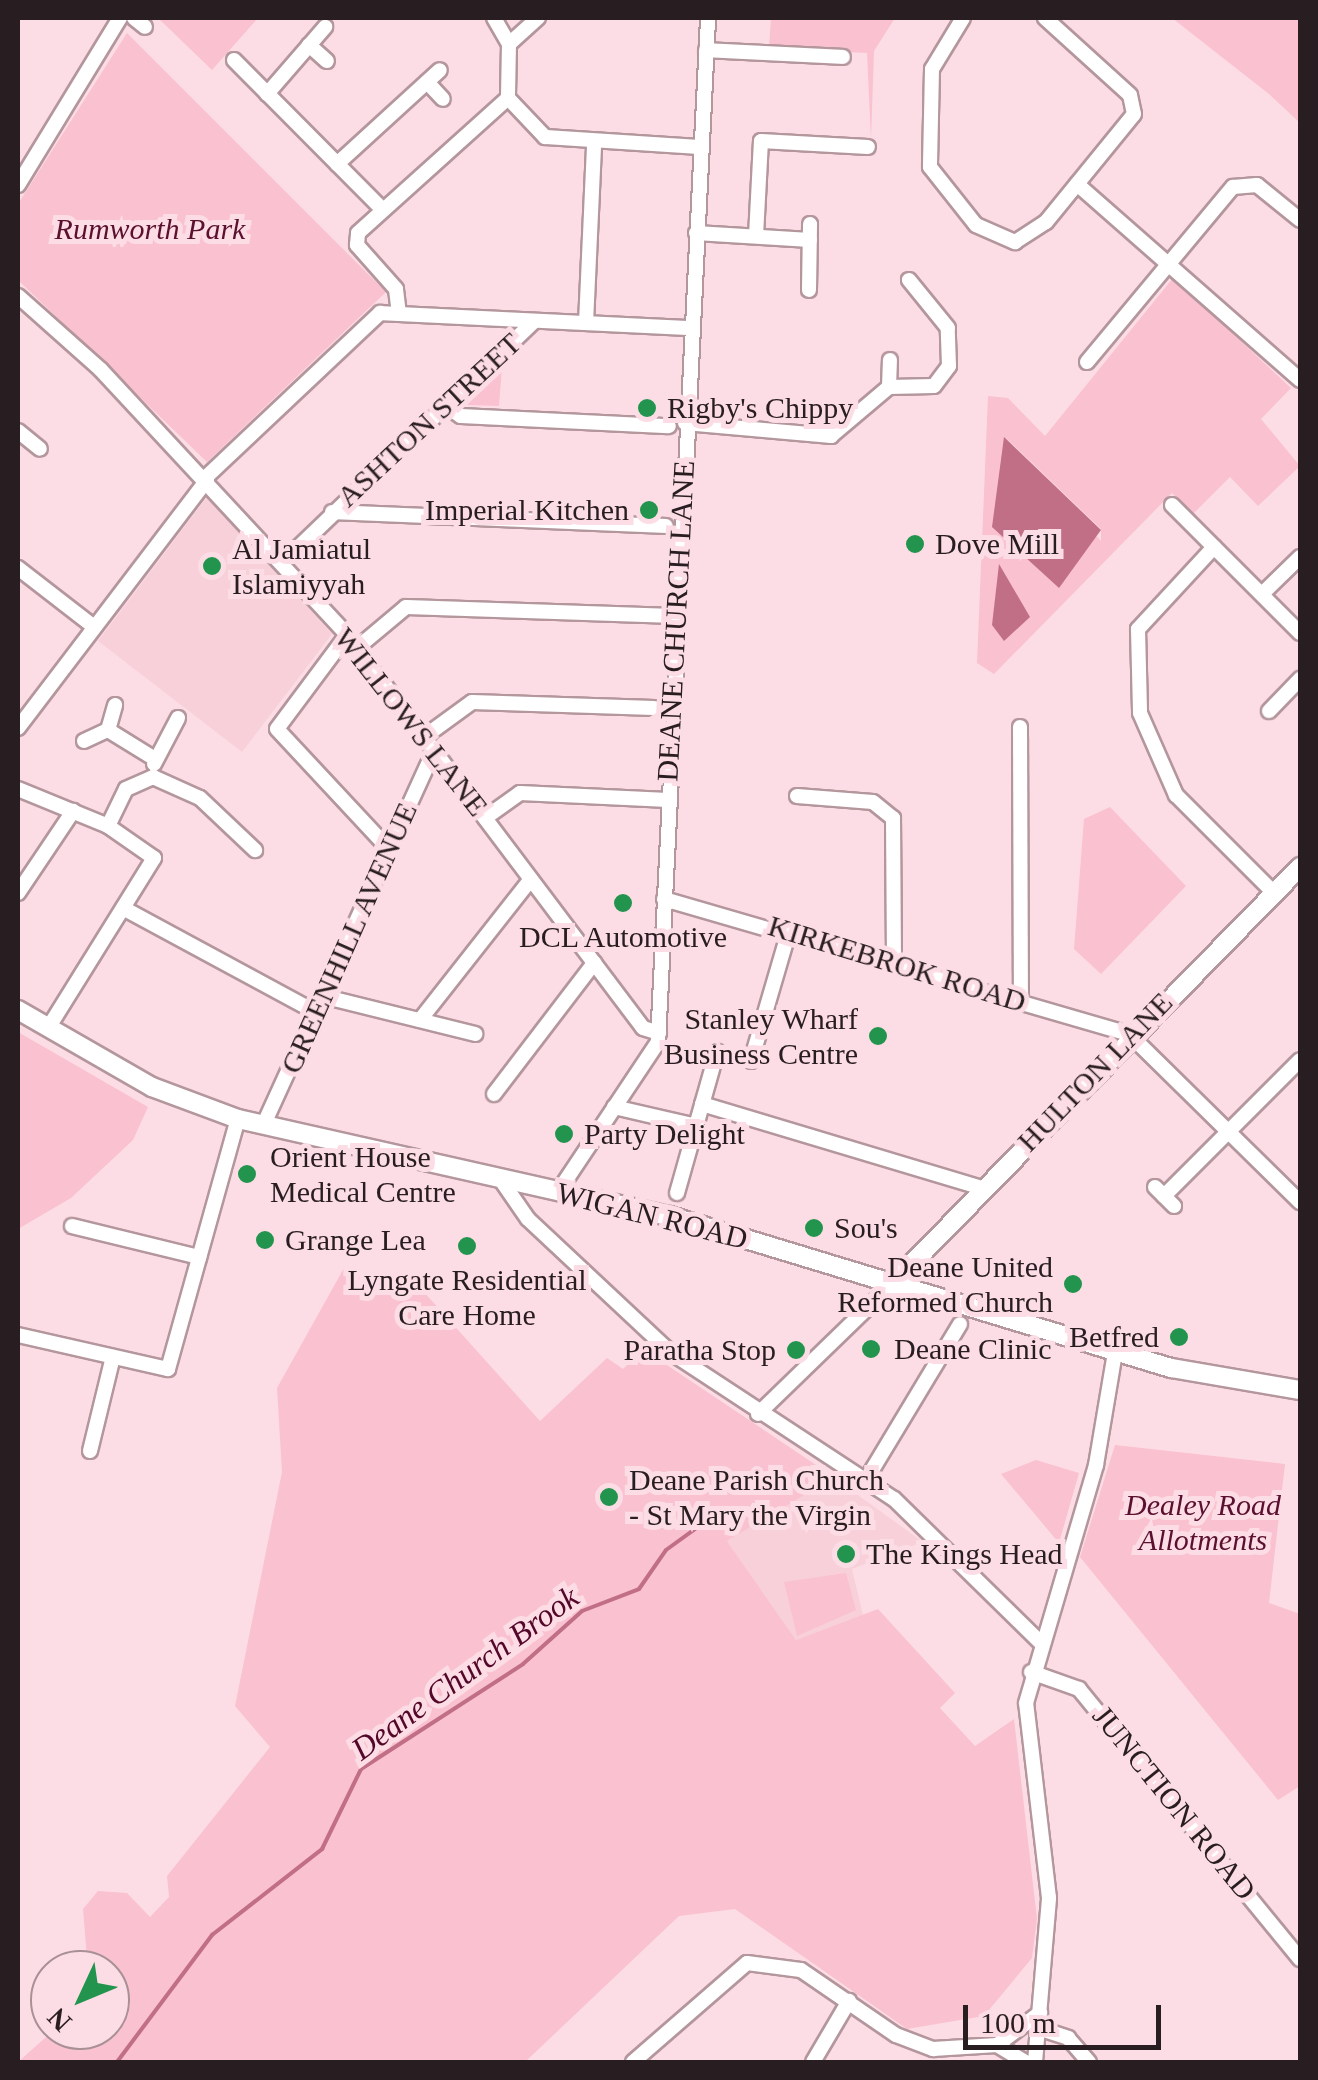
<!DOCTYPE html>
<style>
body{margin:0}
#map{position:relative;width:1318px;height:2080px;overflow:hidden;background:#fddde5;font-family:Georgia,serif}
div>[style]{position:absolute}
[style*='--x']{left:calc(var(--x)*1px);top:calc(var(--y)*1px);width:calc(var(--w)*1px);rotate:calc(var(--a)*1deg)}
.built>*{inset:0;background:#f8d0da}
.green>*{inset:0;background:#fac1d0}
.water>*{inset:0;background:#c06f87}
.stream>*{height:4px;margin:-2px;padding:0 2px;transform-origin:2px;border-radius:2px;background:#c06f87}
.roads{filter:drop-shadow(2px 0 #b4969d) drop-shadow(-2px 0 #b4969d) drop-shadow(0 2px #b4969d) drop-shadow(0 -2px #b4969d)}
.minor>*{height:14px;margin:-7px;padding:0 7px;transform-origin:7px;border-radius:7px;background:#fff}
.major>*{height:18px;margin:-9px;padding:0 9px;transform-origin:9px;border-radius:9px;background:#fff}
.dots>*{width:28px;height:28px;translate:-50% -50%;box-sizing:border-box;border:5px solid #fddde5;border-radius:50%}
span{translate:-50% -50%;white-space:nowrap;text-align:center;line-height:1.15;-webkit-text-stroke:10px #fddde5;paint-order:stroke}
.park-label{font-size:30px;color:#5a102e;font-style:italic}
.poi-label{font-size:30px;color:#281d20}
.left{translate:0 -50%;text-align:left}
.right{translate:-100% -50%;text-align:right}
.street-label{font-size:30px;color:#281d20}
.water-label{font-size:32px;color:#530729;font-style:italic}
.frame{position:absolute;inset:0;border:20px solid #281d20;pointer-events:none}
.north{position:absolute;left:30px;top:1950px;width:100px;height:100px;box-sizing:border-box;background:#fddde5;border:2px solid #a89096;border-radius:50%;rotate:226deg;font-size:28px;font-weight:700;line-height:40px;text-align:center;color:#281d20}
.north::after{content:'';display:block;margin:auto;width:35px;height:45px;background:#23944e;clip-path:polygon(50% 0,100% 100%,50% 72%,0 100%)}
.scale{position:absolute;left:963px;top:2005px;width:198px;height:45px;box-sizing:border-box;border:5px solid #281d20;border-top:0;padding-left:12px;font-size:30px;line-height:35px;white-space:nowrap;color:#281d20;-webkit-text-stroke:8px #fddde5;paint-order:stroke}
</style>
<div id="map">
<div class="built">
<div style="clip-path:polygon(207px 497px,332px 634px,242px 752px,98px 641px)"></div>
<div style="clip-path:polygon(822px 1469px,923px 1542px,852px 1569px,863px 1615px,796px 1640px,727px 1541px,803px 1496px)"></div>
</div>
<div class="green">
<div style="clip-path:polygon(158px 18px,258px 18px,212px 70px)"></div>
<div style="clip-path:polygon(771px 18px,895px 18px,874px 51px,871px 139px,867px 53px,769px 48px)"></div>
<div style="clip-path:polygon(1172px 18px,1300px 18px,1300px 123px,1269px 94px)"></div>
<div style="clip-path:polygon(127px 33px,386px 292px,207px 462px,18px 280px,18px 204px)"></div>
<div style="clip-path:polygon(evenodd,1173px 278px,1291px 388px,1261px 419px,1300px 466px,1258px 506px,1230px 477px,1193px 514px,1172px 493px,994px 674px,977px 663px,988px 396px,1008px 398px,1045px 436px,1173px 278px,1005px 437px,1101px 529px,1101px 541px,1005px 437px)"></div>
<div style="clip-path:polygon(502px 367px,499px 406px,468px 405px,467px 401px)"></div>
<div style="clip-path:polygon(1110px 807px,1186px 886px,1101px 974px,1074px 949px,1084px 819px)"></div>
<div style="clip-path:polygon(18px 1032px,148px 1107px,133px 1140px,71px 1198px,18px 1229px)"></div>
<div style="clip-path:polygon(344px 1268px,423px 1291px,540px 1421px,607px 1358px,623px 1369px,643px 1349px,822px 1469px,803px 1496px,727px 1541px,796px 1640px,878px 1609px,955px 1693px,940px 1708px,975px 1746px,1014px 1719px,1037px 1919px,1032px 1958px,984px 2016px,907px 2029px,735px 1909px,679px 1916px,525px 2062px,18px 2062px,54px 2030px,110px 2030px,110px 1970px,88px 1970px,83px 1909px,98px 1891px,127px 1893px,150px 1917px,169px 1897px,167px 1876px,270px 1747px,235px 1706px,282px 1472px,277px 1388px)"></div>
<div style="clip-path:polygon(1115px 1445px,1285px 1464px,1269px 1603px,1300px 1614px,1300px 1786px,1278px 1800px,1080px 1557px)"></div>
<div style="clip-path:polygon(1036px 1460px,1079px 1473px,1059px 1543px,1001px 1474px)"></div>
<div style="clip-path:polygon(846px 1573px,856px 1610px,797px 1636px,784px 1582px)"></div>
</div>
<div class="water">
<div style="clip-path:polygon(1004px 437px,1101px 530px,1059px 588px,992px 527px)"></div>
<div style="clip-path:polygon(999px 564px,1030px 617px,1004px 641px,992px 625px)"></div>
</div>
<div class="stream">
<div style="--x:117;--y:2062;--w:159;--a:-53.2"></div>
<div style="--x:212;--y:1935;--w:140;--a:-38"></div>
<div style="--x:322;--y:1849;--w:89;--a:-64"></div>
<div style="--x:361;--y:1769;--w:193;--a:-32.9"></div>
<div style="--x:523;--y:1664;--w:79;--a:-41.9"></div>
<div style="--x:582;--y:1611;--w:61;--a:-21.1"></div>
<div style="--x:639;--y:1589;--w:47;--a:-55.3"></div>
<div style="--x:666;--y:1550;--w:49;--a:-35.9"></div>
</div>
<div class="roads">
<div class="minor">
<div style="--x:134;--y:18;--w:14;--a:39"></div>
<div style="--x:494;--y:18;--w:30;--a:60"></div>
<div style="--x:509;--y:44;--w:54;--a:91.1"></div>
<div style="--x:508;--y:98;--w:54;--a:46.5"></div>
<div style="--x:545;--y:137;--w:155;--a:3.7"></div>
<div style="--x:963;--y:18;--w:60;--a:121.3"></div>
<div style="--x:932;--y:69;--w:98;--a:91.2"></div>
<div style="--x:930;--y:167;--w:74;--a:51.6"></div>
<div style="--x:976;--y:225;--w:43;--a:23.6"></div>
<div style="--x:1015;--y:242;--w:37;--a:-33"></div>
<div style="--x:1046;--y:222;--w:139;--a:-50.8"></div>
<div style="--x:1134;--y:114;--w:19;--a:-102"></div>
<div style="--x:1130;--y:95;--w:115;--a:-137.8"></div>
<div style="--x:509;--y:44;--w:39;--a:-42"></div>
<div style="--x:309;--y:45;--w:24;--a:42"></div>
<div style="--x:706;--y:50;--w:137;--a:2.9"></div>
<div style="--x:234;--y:60;--w:209;--a:45.2"></div>
<div style="--x:427;--y:82;--w:23;--a:47"></div>
<div style="--x:267;--y:94;--w:89;--a:-49.1"></div>
<div style="--x:337;--y:164;--w:139;--a:-42.4"></div>
<div style="--x:1077;--y:184;--w:297;--a:41.3"></div>
<div style="--x:18;--y:185;--w:196;--a:-58.6"></div>
<div style="--x:696;--y:233;--w:114;--a:3.5"></div>
<div style="--x:756;--y:236;--w:95;--a:-87"></div>
<div style="--x:761;--y:141;--w:107;--a:3.2"></div>
<div style="--x:809;--y:290;--w:66;--a:-89.1"></div>
<div style="--x:18;--y:296;--w:111;--a:41.7"></div>
<div style="--x:101;--y:370;--w:362;--a:47.1"></div>
<div style="--x:347;--y:635;--w:492;--a:53"></div>
<div style="--x:643;--y:1028;--w:17;--a:17"></div>
<div style="--x:399;--y:314;--w:25;--a:-97"></div>
<div style="--x:396;--y:289;--w:59;--a:-131.6"></div>
<div style="--x:357;--y:245;--w:12;--a:-85"></div>
<div style="--x:358;--y:233;--w:202;--a:-42"></div>
<div style="--x:586;--y:323;--w:178;--a:-87.4"></div>
<div style="--x:1087;--y:362;--w:228;--a:-50.2"></div>
<div style="--x:1233;--y:187;--w:24;--a:-5"></div>
<div style="--x:1257;--y:185;--w:55;--a:39.1"></div>
<div style="--x:889;--y:387;--w:27;--a:-88"></div>
<div style="--x:445;--y:405;--w:19;--a:35"></div>
<div style="--x:461;--y:416;--w:208;--a:2.8"></div>
<div style="--x:685;--y:423;--w:147;--a:5.1"></div>
<div style="--x:831;--y:436;--w:76;--a:-40.2"></div>
<div style="--x:889;--y:387;--w:45;--a:-1.3"></div>
<div style="--x:934;--y:386;--w:25;--a:-53"></div>
<div style="--x:949;--y:366;--w:38;--a:-92"></div>
<div style="--x:948;--y:328;--w:62;--a:-129.1"></div>
<div style="--x:18;--y:431;--w:28;--a:39"></div>
<div style="--x:205;--y:478;--w:241;--a:-43.3"></div>
<div style="--x:380;--y:313;--w:311;--a:2.8"></div>
<div style="--x:1172;--y:505;--w:181;--a:45"></div>
<div style="--x:332;--y:512;--w:334;--a:2.4"></div>
<div style="--x:1214;--y:547;--w:112;--a:132.8"></div>
<div style="--x:1138;--y:629;--w:84;--a:88.6"></div>
<div style="--x:1140;--y:713;--w:90;--a:66.3"></div>
<div style="--x:1176;--y:795;--w:137;--a:45"></div>
<div style="--x:282;--y:563;--w:349;--a:-43.8"></div>
<div style="--x:18;--y:568;--w:96;--a:37.8"></div>
<div style="--x:1262;--y:594;--w:53;--a:-44.2"></div>
<div style="--x:347;--y:635;--w:117;--a:126.7"></div>
<div style="--x:277;--y:729;--w:164;--a:47"></div>
<div style="--x:357;--y:648;--w:64;--a:-39.9"></div>
<div style="--x:406;--y:607;--w:269;--a:1.9"></div>
<div style="--x:1269;--y:711;--w:45;--a:-45.9"></div>
<div style="--x:1020;--y:727;--w:274;--a:89.8"></div>
<div style="--x:18;--y:728;--w:312;--a:-52.7"></div>
<div style="--x:108;--y:730;--w:26;--a:-74"></div>
<div style="--x:424;--y:737;--w:59;--a:-36.1"></div>
<div style="--x:472;--y:702;--w:182;--a:1.9"></div>
<div style="--x:84;--y:741;--w:26;--a:-25"></div>
<div style="--x:108;--y:730;--w:55;--a:31.7"></div>
<div style="--x:154;--y:764;--w:52;--a:-62.4"></div>
<div style="--x:18;--y:789;--w:97;--a:22.3"></div>
<div style="--x:108;--y:826;--w:56;--a:34.8"></div>
<div style="--x:154;--y:858;--w:200;--a:121.9"></div>
<div style="--x:797;--y:796;--w:76;--a:4.5"></div>
<div style="--x:873;--y:802;--w:26;--a:39"></div>
<div style="--x:893;--y:818;--w:145;--a:89.6"></div>
<div style="--x:485;--y:818;--w:43;--a:-35.5"></div>
<div style="--x:520;--y:793;--w:148;--a:2.7"></div>
<div style="--x:108;--y:826;--w:41;--a:-64.1"></div>
<div style="--x:126;--y:789;--w:30;--a:-24"></div>
<div style="--x:153;--y:777;--w:51;--a:24.1"></div>
<div style="--x:200;--y:798;--w:76;--a:43.4"></div>
<div style="--x:18;--y:893;--w:99;--a:-56.1"></div>
<div style="--x:664;--y:899;--w:484;--a:16.2"></div>
<div style="--x:1129;--y:1034;--w:240;--a:44.5"></div>
<div style="--x:123;--y:908;--w:218;--a:28.4"></div>
<div style="--x:322;--y:996;--w:158;--a:13.9"></div>
<div style="--x:420;--y:1020;--w:179;--a:-51.8"></div>
<div style="--x:751;--y:1061;--w:135;--a:-73.7"></div>
<div style="--x:494;--y:1094;--w:165;--a:-52.6"></div>
<div style="--x:702;--y:1104;--w:292;--a:16.7"></div>
<div style="--x:614;--y:1107;--w:84;--a:13"></div>
<div style="--x:263;--y:1126;--w:413;--a:-65.5"></div>
<div style="--x:501;--y:1180;--w:47;--a:55.3"></div>
<div style="--x:528;--y:1219;--w:195;--a:43.1"></div>
<div style="--x:670;--y:1352;--w:268;--a:33.3"></div>
<div style="--x:894;--y:1499;--w:203;--a:44.4"></div>
<div style="--x:1155;--y:1187;--w:27;--a:45"></div>
<div style="--x:558;--y:1192;--w:180;--a:-56.3"></div>
<div style="--x:658;--y:1042;--w:1025;--a:-87.2"></div>
<div style="--x:677;--y:1193;--w:147;--a:-74.2"></div>
<div style="--x:1164;--y:1196;--w:192;--a:-45"></div>
<div style="--x:72;--y:1226;--w:131;--a:13.7"></div>
<div style="--x:18;--y:1335;--w:154;--a:12.8"></div>
<div style="--x:168;--y:1369;--w:260;--a:-74.4"></div>
<div style="--x:758;--y:1414;--w:190;--a:-44.1"></div>
<div style="--x:90;--y:1451;--w:97;--a:-76.3"></div>
<div style="--x:866;--y:1480;--w:182;--a:-58.9"></div>
<div style="--x:1031;--y:1672;--w:51;--a:19.5"></div>
<div style="--x:1079;--y:1689;--w:349;--a:50.7"></div>
<div style="--x:1038;--y:2028;--w:32;--a:18"></div>
<div style="--x:1068;--y:2038;--w:32;--a:49"></div>
<div style="--x:997;--y:2045;--w:33;--a:31"></div>
<div style="--x:633;--y:2062;--w:151;--a:-41"></div>
<div style="--x:747;--y:1963;--w:54;--a:7.4"></div>
<div style="--x:801;--y:1970;--w:115;--a:34.4"></div>
<div style="--x:896;--y:2035;--w:40;--a:21"></div>
<div style="--x:933;--y:2049;--w:64;--a:-3.6"></div>
<div style="--x:997;--y:2045;--w:54;--a:-36.7"></div>
<div style="--x:813;--y:2062;--w:71;--a:-59.5"></div>
<div style="--x:1035;--y:2062;--w:165;--a:-85.1"></div>
<div style="--x:1049;--y:1898;--w:196;--a:-96.7"></div>
<div style="--x:1026;--y:1703;--w:248;--a:-73.6"></div>
<div style="--x:1096;--y:1465;--w:114;--a:-80.4"></div>
</div>
<div class="major">
<div style="--x:18;--y:1010;--w:155;--a:29.9"></div>
<div style="--x:152;--y:1087;--w:92;--a:20.4"></div>
<div style="--x:238;--y:1119;--w:443;--a:12.7"></div>
<div style="--x:670;--y:1216;--w:524;--a:16.88"></div>
<div style="--x:1171;--y:1368;--w:131;--a:9.7"></div>
<div style="--x:894;--y:1282;--w:581;--a:-45.63"></div>
</div>
</div>
<div class="dots">
<div style="left:647px;top:408px;background:#23944e"></div>
<div style="left:649px;top:510px;background:#23944e"></div>
<div style="left:915px;top:544px;background:#23944e"></div>
<div style="left:212px;top:566px;background:#23944e"></div>
<div style="left:623px;top:903px;background:#23944e"></div>
<div style="left:878px;top:1036px;background:#23944e"></div>
<div style="left:564px;top:1134px;background:#23944e"></div>
<div style="left:247px;top:1174px;background:#23944e"></div>
<div style="left:814px;top:1228px;background:#23944e"></div>
<div style="left:265px;top:1240px;background:#23944e"></div>
<div style="left:467px;top:1246px;background:#23944e"></div>
<div style="left:1073px;top:1284px;background:#23944e"></div>
<div style="left:1179px;top:1337px;background:#23944e"></div>
<div style="left:871px;top:1349px;background:#23944e"></div>
<div style="left:796px;top:1350px;background:#23944e"></div>
<div style="left:609px;top:1497px;background:#23944e"></div>
<div style="left:846px;top:1554px;background:#23944e"></div>
</div>
<div class="park-label">
<span style="left:150px;top:229px">Rumworth Park</span>
<span style="left:1203px;top:1522px">Dealey Road<br>Allotments</span>
</div>
<div class="poi-label">
<span class="left" style="left:667px;top:408px">Rigby's Chippy</span>
<span class="right" style="left:629px;top:510px">Imperial Kitchen</span>
<span class="left" style="left:935px;top:544px">Dove Mill</span>
<span class="left" style="left:232px;top:566px">Al Jamiatul<br>Islamiyyah</span>
<span style="left:623px;top:937px">DCL Automotive</span>
<span class="right" style="left:858px;top:1036px">Stanley Wharf<br>Business Centre</span>
<span class="left" style="left:584px;top:1134px">Party Delight</span>
<span class="left" style="left:270px;top:1174px">Orient House<br>Medical Centre</span>
<span class="left" style="left:834px;top:1228px">Sou's</span>
<span class="left" style="left:285px;top:1240px">Grange Lea</span>
<span class="right" style="left:1053px;top:1284px">Deane United<br>Reformed Church</span>
<span style="left:467px;top:1297px">Lyngate Residential<br>Care Home</span>
<span class="right" style="left:1159px;top:1337px">Betfred</span>
<span class="left" style="left:894px;top:1349px">Deane Clinic</span>
<span class="right" style="left:776px;top:1350px">Paratha Stop</span>
<span class="left" style="left:629px;top:1497px">Deane Parish Church<br>- St Mary the Virgin</span>
<span class="left" style="left:866px;top:1554px">The Kings Head</span>
</div>
<div class="street-label">
<span style="left:429px;top:420px;rotate:-43deg">ASHTON STREET</span>
<span style="left:676px;top:621px;rotate:-87deg">DEANE CHURCH LANE</span>
<span style="left:411px;top:722px;rotate:52deg">WILLOWS LANE</span>
<span style="left:349px;top:938px;rotate:-66deg">GREENHILL AVENUE</span>
<span style="left:897px;top:964px;rotate:17deg">KIRKEBROK ROAD</span>
<span style="left:1095px;top:1072px;rotate:-46deg">HULTON LANE</span>
<span style="left:652px;top:1216px;rotate:14deg">WIGAN ROAD</span>
<span style="left:1174px;top:1803px;rotate:51deg">JUNCTION ROAD</span>
</div>
<div class="water-label">
<span style="left:465px;top:1673px;rotate:-36deg">Deane Church Brook</span>
</div>
<div class="frame"></div>
<div class="north">N</div>
<div class="scale">100 m</div>
</div>
